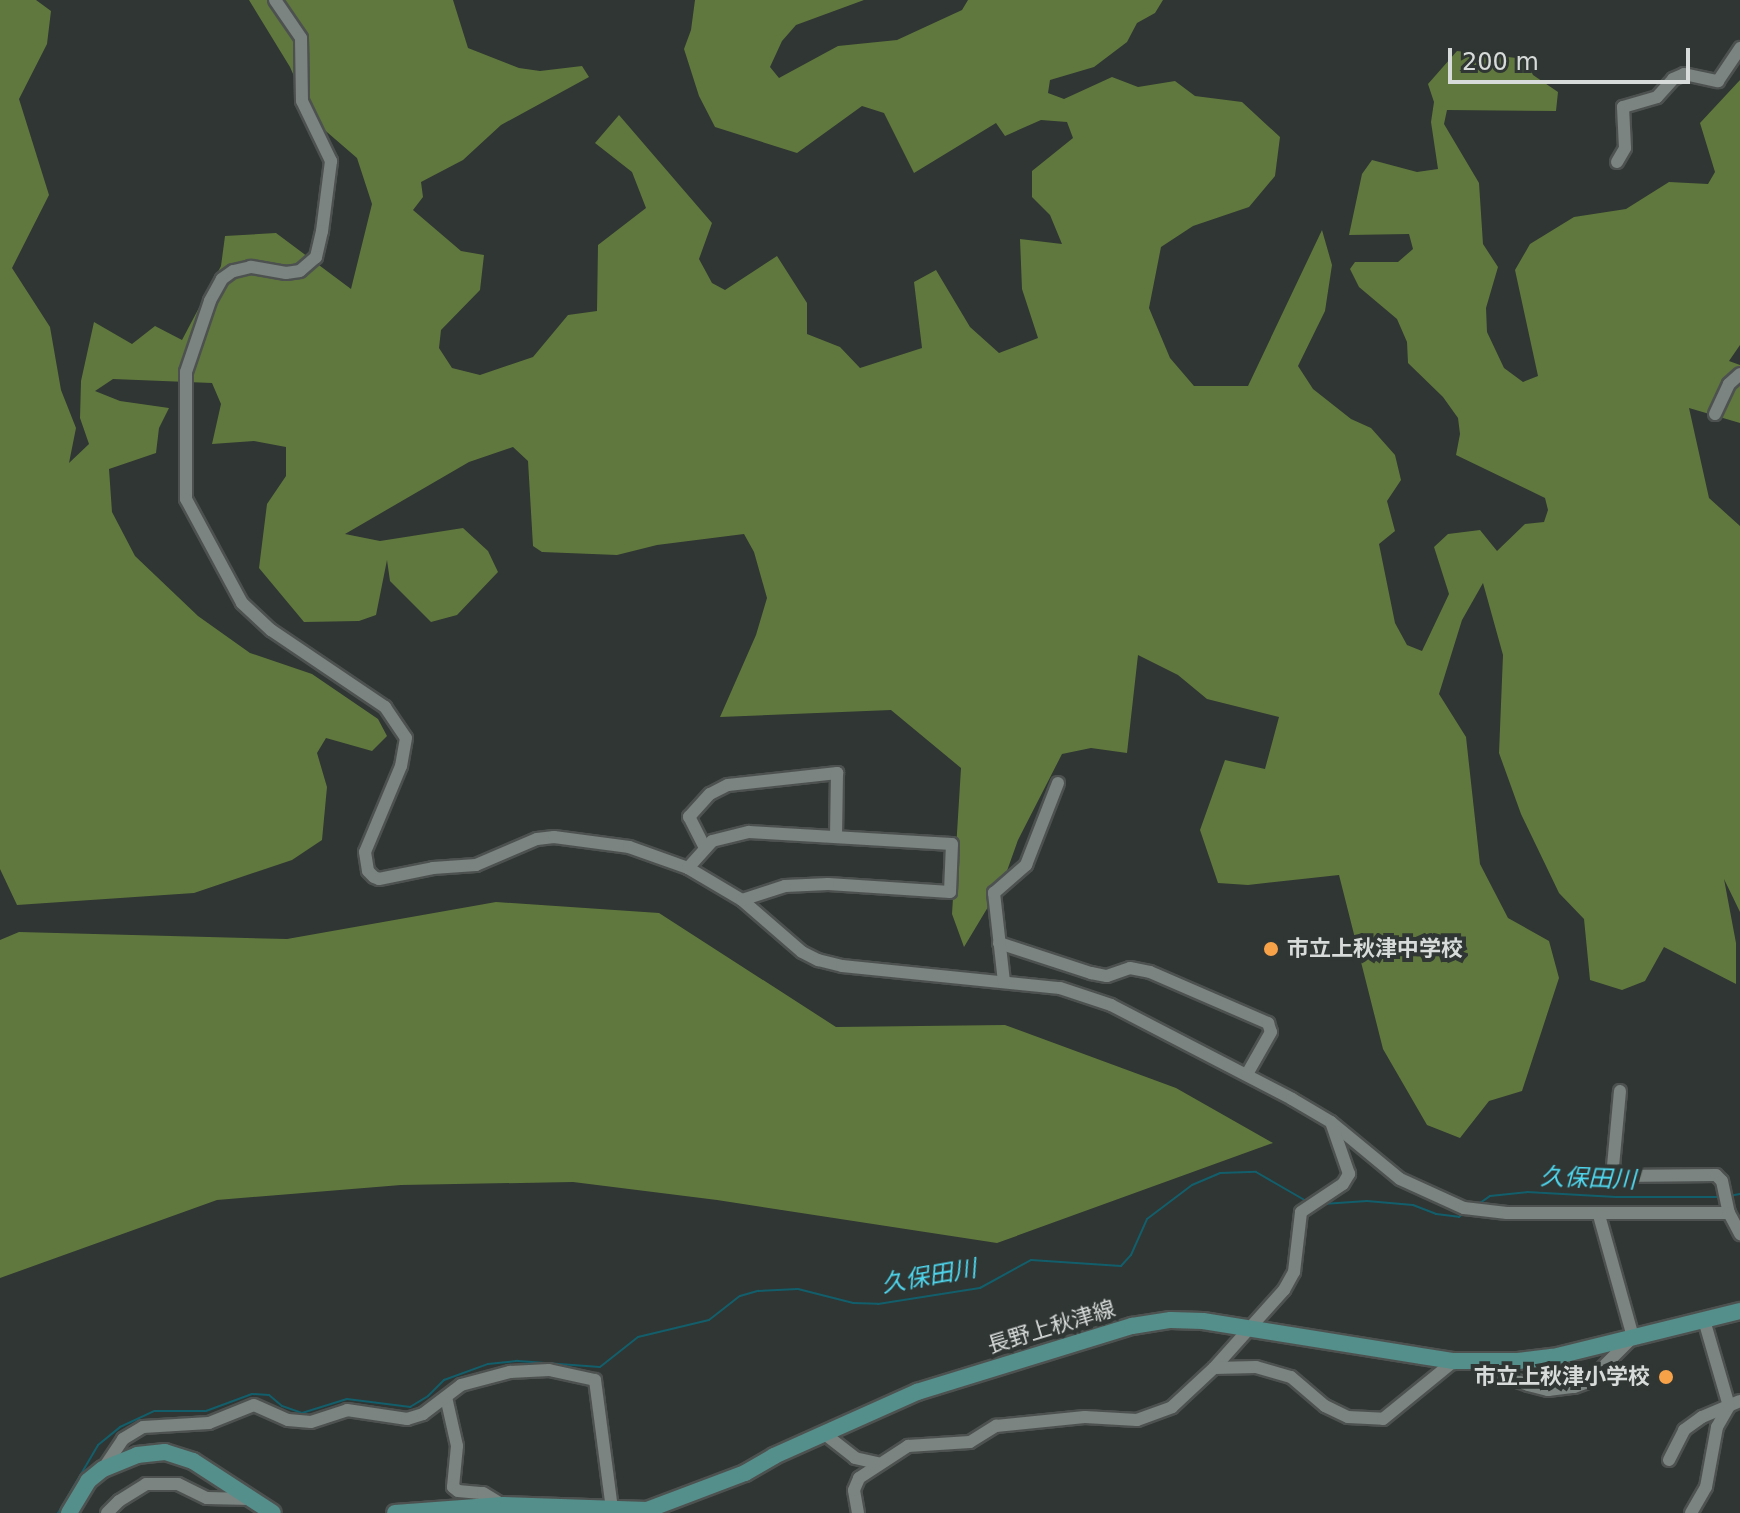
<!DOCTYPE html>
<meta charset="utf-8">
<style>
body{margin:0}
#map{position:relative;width:1740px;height:1513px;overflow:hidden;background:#2f3633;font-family:"DejaVu Sans","Noto Sans JP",sans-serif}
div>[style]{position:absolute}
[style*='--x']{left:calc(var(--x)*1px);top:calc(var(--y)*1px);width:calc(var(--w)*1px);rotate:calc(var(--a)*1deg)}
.forest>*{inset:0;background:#60783d}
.stream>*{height:2px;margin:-1px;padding:0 1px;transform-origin:1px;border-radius:1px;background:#135e6b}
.roads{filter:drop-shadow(2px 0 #4d5250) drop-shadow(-2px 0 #4d5250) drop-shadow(0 2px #4d5250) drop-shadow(0 -2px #4d5250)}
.minor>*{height:12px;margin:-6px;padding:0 6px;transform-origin:6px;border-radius:6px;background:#7b8480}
.major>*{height:16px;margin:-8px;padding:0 8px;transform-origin:8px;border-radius:8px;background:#558f8b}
.dots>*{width:22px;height:22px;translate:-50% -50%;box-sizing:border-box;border:4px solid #2f3633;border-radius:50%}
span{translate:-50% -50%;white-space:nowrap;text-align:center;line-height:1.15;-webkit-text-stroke:8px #2f3633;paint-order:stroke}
.poi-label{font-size:22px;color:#d7dbd9;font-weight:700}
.left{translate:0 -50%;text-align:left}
.right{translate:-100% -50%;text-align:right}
.street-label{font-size:22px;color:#d7dbd9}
.water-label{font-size:24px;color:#4fd7ef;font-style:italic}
.scale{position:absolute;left:1448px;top:48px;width:242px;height:36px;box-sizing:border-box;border:4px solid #d7dbd9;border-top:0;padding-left:10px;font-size:24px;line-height:28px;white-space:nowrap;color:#d7dbd9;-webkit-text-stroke:6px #2f3633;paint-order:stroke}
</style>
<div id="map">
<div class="forest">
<div style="clip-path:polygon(0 0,36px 0,51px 11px,47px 44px,19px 99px,49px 195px,12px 268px,50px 327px,61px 390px,76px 428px,69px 463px,89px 444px,80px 418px,81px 381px,94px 322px,132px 344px,155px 326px,182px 340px,221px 266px,225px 236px,276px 233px,351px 289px,372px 204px,357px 158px,313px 120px,290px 67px,249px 0,453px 0,468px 48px,519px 68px,540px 71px,582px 66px,589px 77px,501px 125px,463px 160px,421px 182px,423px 197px,413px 210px,461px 251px,484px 255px,480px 290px,441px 330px,439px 348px,452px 368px,480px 375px,533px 357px,568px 315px,597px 311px,598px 245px,646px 208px,632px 172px,595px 143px,619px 115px,712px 223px,699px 259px,712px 283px,725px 290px,777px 256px,807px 303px,807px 334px,840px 347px,860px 368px,922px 348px,914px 282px,936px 270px,970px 327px,999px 353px,1038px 338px,1022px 289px,1020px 239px,1062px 244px,1050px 215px,1032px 197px,1032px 171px,1073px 138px,1067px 122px,1041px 120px,1005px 136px,996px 123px,914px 173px,884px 113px,862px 106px,797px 153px,715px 127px,699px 96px,684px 49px,691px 30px,695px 0,864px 0,796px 25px,782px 41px,770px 67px,779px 78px,838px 46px,897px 40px,962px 10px,968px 0,1163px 0,1155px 13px,1137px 23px,1127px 42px,1094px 67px,1050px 80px,1048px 93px,1064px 99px,1112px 77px,1138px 87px,1175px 81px,1195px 96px,1242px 102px,1280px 137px,1275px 176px,1249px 207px,1193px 226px,1161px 247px,1149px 308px,1170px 358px,1194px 386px,1248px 386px,1322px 230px,1332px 265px,1325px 311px,1298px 366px,1313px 389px,1351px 419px,1371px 428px,1395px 455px,1401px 480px,1387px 501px,1395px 531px,1379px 544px,1395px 623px,1407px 645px,1422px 651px,1449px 594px,1434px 547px,1448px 534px,1480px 530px,1497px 551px,1525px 524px,1544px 522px,1548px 510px,1545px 498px,1456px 455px,1460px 434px,1458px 418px,1443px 397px,1408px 363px,1407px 342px,1397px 319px,1359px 287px,1350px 269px,1355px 262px,1398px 262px,1413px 249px,1409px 234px,1349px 235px,1362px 174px,1372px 160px,1417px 172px,1438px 169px,1431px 122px,1434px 102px,1428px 84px,1457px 51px,1525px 59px,1533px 75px,1558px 92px,1556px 111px,1447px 110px,1444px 124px,1479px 183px,1483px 244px,1498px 267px,1486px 308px,1487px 332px,1504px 368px,1523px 382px,1538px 376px,1515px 270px,1530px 244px,1574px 217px,1626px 209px,1669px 182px,1708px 184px,1715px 172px,1700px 123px,1740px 80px,1740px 345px,1729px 361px,1740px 365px,1740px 423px,1689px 408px,1709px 498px,1740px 526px,1740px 912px,1724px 879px,1736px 943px,1736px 984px,1664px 947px,1645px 981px,1622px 990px,1590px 980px,1584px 919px,1559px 893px,1521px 814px,1499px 753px,1503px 655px,1483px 583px,1462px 620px,1439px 694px,1466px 737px,1480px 864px,1508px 918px,1549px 941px,1559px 978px,1522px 1091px,1489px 1101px,1460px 1138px,1427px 1125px,1383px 1049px,1339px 875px,1248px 885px,1218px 883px,1200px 830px,1225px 760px,1265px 769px,1279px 717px,1207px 699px,1178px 675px,1138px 655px,1127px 753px,1091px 748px,1062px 754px,1018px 840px,1003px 882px,964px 947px,952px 914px,961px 768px,891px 710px,720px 717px,756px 635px,767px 598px,754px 552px,744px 534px,657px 545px,617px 555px,542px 552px,533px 546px,528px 461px,513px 447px,469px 462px,345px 534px,380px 541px,463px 528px,488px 551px,498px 572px,457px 615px,431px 622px,390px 581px,387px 560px,376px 615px,359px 621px,304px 622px,259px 568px,267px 504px,286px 476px,286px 447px,254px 441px,212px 444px,221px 404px,212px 383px,113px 379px,95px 391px,120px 401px,169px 408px,159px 428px,156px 453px,109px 469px,112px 512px,135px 556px,198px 616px,250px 653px,312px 674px,378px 719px,387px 736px,372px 751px,326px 738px,317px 753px,327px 787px,322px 840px,292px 860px,194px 893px,17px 905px,0 869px)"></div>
<div style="clip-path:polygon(496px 902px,659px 913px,836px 1027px,1005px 1025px,1176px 1088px,1273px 1143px,997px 1243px,717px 1200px,573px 1182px,401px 1185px,217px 1200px,0 1278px,0 940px,19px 932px,287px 939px)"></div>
</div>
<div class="stream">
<div style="--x:1729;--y:1196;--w:11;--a:-10"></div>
<div style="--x:1480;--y:1203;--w:12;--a:-35"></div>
<div style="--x:1490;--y:1196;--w:37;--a:-6"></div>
<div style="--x:1527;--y:1192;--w:89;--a:3.2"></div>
<div style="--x:1616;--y:1197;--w:103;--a:0"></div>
<div style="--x:1323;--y:1204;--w:44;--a:-3.9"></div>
<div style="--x:1367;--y:1201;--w:46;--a:5"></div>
<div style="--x:1413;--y:1205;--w:25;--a:21"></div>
<div style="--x:1436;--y:1214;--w:23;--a:7"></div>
<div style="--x:1459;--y:1217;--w:6;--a:-39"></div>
<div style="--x:58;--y:1513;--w:79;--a:-59.5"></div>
<div style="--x:98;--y:1445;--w:28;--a:-39"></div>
<div style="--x:120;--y:1427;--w:38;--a:-25"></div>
<div style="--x:155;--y:1411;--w:51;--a:0"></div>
<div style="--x:206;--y:1411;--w:49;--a:-20.3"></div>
<div style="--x:252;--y:1394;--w:17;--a:3"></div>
<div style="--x:269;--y:1395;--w:17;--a:40"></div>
<div style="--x:282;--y:1406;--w:21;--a:19"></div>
<div style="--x:302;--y:1413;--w:47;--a:-17.3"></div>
<div style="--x:347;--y:1399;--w:64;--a:7.2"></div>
<div style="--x:410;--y:1407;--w:21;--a:-31"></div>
<div style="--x:428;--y:1396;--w:23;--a:-45"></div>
<div style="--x:444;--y:1380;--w:47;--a:-20"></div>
<div style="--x:488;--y:1364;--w:30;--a:-6"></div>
<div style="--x:518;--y:1361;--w:82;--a:4.2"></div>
<div style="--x:600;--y:1367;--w:48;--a:-38.3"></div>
<div style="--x:638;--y:1337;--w:73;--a:-13.5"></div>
<div style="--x:709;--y:1320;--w:39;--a:-38"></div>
<div style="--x:740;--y:1296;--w:19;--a:-16"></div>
<div style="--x:758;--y:1291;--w:40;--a:-2.9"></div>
<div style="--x:798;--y:1289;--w:57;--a:14.3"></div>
<div style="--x:853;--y:1303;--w:25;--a:2"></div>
<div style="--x:878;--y:1304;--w:103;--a:-8.9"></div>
<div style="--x:980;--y:1288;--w:58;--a:-28.8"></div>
<div style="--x:1031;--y:1260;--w:90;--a:3.8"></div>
<div style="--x:1121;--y:1266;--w:15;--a:-48"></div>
<div style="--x:1131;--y:1255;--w:39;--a:-66"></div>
<div style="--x:1147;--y:1219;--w:56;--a:-37.1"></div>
<div style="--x:1192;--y:1185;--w:30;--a:-23"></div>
<div style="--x:1220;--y:1173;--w:36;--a:-2"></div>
<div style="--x:1256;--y:1172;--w:60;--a:30"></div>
</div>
<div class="roads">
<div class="minor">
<div style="--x:275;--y:0;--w:46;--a:55.6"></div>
<div style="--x:301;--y:38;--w:63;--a:89.1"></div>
<div style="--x:302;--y:101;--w:67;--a:64.2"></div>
<div style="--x:331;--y:161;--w:71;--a:97.3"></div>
<div style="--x:322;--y:231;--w:27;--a:103"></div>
<div style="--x:316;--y:257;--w:21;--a:139"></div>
<div style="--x:300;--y:271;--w:14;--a:172"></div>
<div style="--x:286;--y:273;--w:36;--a:-170"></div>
<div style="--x:251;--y:267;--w:18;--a:167"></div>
<div style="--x:233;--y:271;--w:14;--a:144"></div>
<div style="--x:222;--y:279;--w:25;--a:119"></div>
<div style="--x:210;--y:301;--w:75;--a:108.7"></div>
<div style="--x:186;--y:372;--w:127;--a:90"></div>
<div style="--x:186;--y:499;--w:118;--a:61.7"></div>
<div style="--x:242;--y:603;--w:40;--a:43"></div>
<div style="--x:271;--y:630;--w:138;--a:34"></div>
<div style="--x:385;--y:707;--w:37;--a:56"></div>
<div style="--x:406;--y:738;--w:28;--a:100"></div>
<div style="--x:401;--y:766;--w:93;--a:112.7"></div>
<div style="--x:365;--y:852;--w:19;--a:81"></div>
<div style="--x:368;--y:871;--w:8;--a:45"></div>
<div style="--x:374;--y:877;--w:5;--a:22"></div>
<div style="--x:379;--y:879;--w:55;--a:-11.5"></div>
<div style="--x:433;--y:868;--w:43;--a:-4"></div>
<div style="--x:476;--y:865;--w:66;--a:-23.1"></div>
<div style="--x:537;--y:839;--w:17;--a:-7"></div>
<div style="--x:554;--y:837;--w:76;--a:7.6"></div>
<div style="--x:629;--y:847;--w:63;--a:19.6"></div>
<div style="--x:688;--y:868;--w:63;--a:30.7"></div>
<div style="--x:742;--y:900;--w:79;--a:40.9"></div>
<div style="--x:802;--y:952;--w:18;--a:27"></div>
<div style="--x:818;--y:960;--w:25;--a:14"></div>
<div style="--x:842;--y:966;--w:219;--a:5.8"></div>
<div style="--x:1060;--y:988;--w:54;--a:18.4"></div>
<div style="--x:1111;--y:1005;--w:204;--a:27.4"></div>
<div style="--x:1292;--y:1099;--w:45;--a:30.5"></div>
<div style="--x:1331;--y:1122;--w:89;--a:39.6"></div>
<div style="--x:1400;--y:1179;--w:70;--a:24.4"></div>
<div style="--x:1464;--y:1208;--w:43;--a:6.6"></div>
<div style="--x:1507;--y:1213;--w:222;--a:0"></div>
<div style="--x:1617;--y:162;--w:16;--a:-60"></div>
<div style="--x:1625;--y:148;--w:41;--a:-92.8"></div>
<div style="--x:1623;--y:107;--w:35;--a:-16"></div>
<div style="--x:1657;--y:97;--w:24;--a:-48"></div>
<div style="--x:1673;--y:79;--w:12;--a:-24"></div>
<div style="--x:1684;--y:74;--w:35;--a:12"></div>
<div style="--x:1718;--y:81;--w:40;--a:-56"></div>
<div style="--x:1715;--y:414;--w:33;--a:-65"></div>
<div style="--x:1729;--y:384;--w:15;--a:-42"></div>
<div style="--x:704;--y:846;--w:33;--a:-117"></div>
<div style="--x:689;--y:817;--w:31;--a:-48"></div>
<div style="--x:710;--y:794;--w:20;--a:-27"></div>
<div style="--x:728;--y:785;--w:110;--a:-6.3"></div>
<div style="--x:837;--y:773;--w:63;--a:90.9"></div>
<div style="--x:688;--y:868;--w:36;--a:-48"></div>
<div style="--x:712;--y:841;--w:38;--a:-14"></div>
<div style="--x:749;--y:832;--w:203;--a:3.4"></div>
<div style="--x:952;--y:844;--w:48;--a:92.4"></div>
<div style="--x:950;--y:892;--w:122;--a:-176.2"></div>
<div style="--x:828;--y:884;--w:43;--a:177.3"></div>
<div style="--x:785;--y:886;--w:45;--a:162"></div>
<div style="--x:999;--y:943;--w:97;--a:18.1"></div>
<div style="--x:1091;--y:973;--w:16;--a:11"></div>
<div style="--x:1107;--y:976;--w:24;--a:-19"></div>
<div style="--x:1130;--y:968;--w:20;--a:11"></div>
<div style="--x:1150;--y:972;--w:129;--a:23.4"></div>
<div style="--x:1268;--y:1023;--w:9;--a:72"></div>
<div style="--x:1271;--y:1032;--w:48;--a:119.7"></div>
<div style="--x:1004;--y:982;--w:90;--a:-96.4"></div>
<div style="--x:994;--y:893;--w:43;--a:-41.2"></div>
<div style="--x:1026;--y:865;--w:88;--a:-68.7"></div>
<div style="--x:1620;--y:1091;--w:76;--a:95.3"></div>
<div style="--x:1613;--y:1167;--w:11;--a:52"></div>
<div style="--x:1620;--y:1176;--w:96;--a:-0.6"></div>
<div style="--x:1716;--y:1175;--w:8;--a:45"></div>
<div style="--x:1722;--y:1181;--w:33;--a:78"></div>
<div style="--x:1729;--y:1213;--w:24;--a:62"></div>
<div style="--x:1482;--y:1362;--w:20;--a:37"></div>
<div style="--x:1498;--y:1374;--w:32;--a:20"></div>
<div style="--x:1528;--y:1385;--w:21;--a:14"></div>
<div style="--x:1548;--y:1390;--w:26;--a:-7"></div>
<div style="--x:1574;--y:1387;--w:15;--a:-20"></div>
<div style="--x:1588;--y:1382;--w:64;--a:-45"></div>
<div style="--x:1633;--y:1337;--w:127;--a:-105.6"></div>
<div style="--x:1214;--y:1368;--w:105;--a:-48.1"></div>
<div style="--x:1284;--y:1290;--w:21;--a:-61"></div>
<div style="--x:1294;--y:1272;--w:60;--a:-83.3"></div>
<div style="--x:1301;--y:1212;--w:50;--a:-33.7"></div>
<div style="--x:1343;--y:1184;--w:12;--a:-59"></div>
<div style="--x:1349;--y:1174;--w:52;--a:-109.1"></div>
<div style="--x:446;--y:1397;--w:50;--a:77.3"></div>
<div style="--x:457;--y:1446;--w:41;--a:95.6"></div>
<div style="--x:453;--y:1487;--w:6;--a:39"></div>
<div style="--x:458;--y:1491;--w:25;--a:5"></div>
<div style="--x:483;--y:1493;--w:23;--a:31"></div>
<div style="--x:826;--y:1435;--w:37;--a:38"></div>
<div style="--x:855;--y:1458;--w:23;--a:13"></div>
<div style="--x:1669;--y:1460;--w:34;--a:-63"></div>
<div style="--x:1684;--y:1430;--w:22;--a:-36"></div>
<div style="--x:1702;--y:1417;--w:41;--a:-22.8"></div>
<div style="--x:103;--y:1469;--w:36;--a:-56"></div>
<div style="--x:123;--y:1439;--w:23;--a:-31"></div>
<div style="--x:143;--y:1427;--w:66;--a:-3.5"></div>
<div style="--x:209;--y:1423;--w:48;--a:-21.8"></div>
<div style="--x:254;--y:1405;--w:37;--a:24"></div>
<div style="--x:288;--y:1420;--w:23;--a:5"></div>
<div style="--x:311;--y:1422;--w:38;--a:-18"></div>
<div style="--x:347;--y:1410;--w:61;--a:8.5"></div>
<div style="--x:407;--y:1419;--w:17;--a:-17"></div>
<div style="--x:423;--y:1414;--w:48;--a:-37.3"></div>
<div style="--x:461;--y:1385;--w:51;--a:-14.9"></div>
<div style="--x:510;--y:1372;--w:39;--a:-3"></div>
<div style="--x:549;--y:1370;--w:47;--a:12.3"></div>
<div style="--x:595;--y:1380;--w:131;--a:82.5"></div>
<div style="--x:107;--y:1513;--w:17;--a:-45"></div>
<div style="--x:119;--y:1501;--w:32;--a:-32"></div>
<div style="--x:146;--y:1484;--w:32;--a:0"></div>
<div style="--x:178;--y:1484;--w:32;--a:26"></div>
<div style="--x:207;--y:1498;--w:43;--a:1.3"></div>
<div style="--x:858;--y:1513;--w:23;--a:-100"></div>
<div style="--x:854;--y:1490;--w:13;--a:-67"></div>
<div style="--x:859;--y:1478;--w:59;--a:-33.1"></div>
<div style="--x:908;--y:1446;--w:62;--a:-3.7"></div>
<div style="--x:970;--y:1442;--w:31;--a:-32"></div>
<div style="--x:996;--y:1426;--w:89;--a:-5.8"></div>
<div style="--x:1085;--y:1417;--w:52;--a:3.3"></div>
<div style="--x:1137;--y:1420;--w:37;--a:-20"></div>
<div style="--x:1172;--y:1407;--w:57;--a:-42.9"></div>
<div style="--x:1214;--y:1368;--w:42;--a:-1.4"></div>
<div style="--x:1256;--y:1367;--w:36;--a:16"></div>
<div style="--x:1291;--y:1377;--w:45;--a:40.5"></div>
<div style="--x:1325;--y:1406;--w:25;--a:26"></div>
<div style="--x:1348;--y:1417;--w:35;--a:3"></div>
<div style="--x:1383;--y:1419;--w:92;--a:-39.2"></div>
<div style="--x:1691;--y:1513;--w:30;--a:-60"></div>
<div style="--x:1706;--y:1487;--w:61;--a:-79.6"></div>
<div style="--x:1717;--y:1427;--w:24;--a:-60"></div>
<div style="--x:1729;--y:1406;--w:90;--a:-106.2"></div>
</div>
<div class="major">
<div style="--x:69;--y:1513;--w:37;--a:-59"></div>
<div style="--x:88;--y:1481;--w:19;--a:-39"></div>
<div style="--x:103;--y:1469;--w:37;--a:-22"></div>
<div style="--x:137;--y:1455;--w:28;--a:-6"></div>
<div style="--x:165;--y:1452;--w:29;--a:18"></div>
<div style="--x:193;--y:1461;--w:95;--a:33"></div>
<div style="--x:395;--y:1513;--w:108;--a:-4.2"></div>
<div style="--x:503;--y:1505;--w:144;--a:2"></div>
<div style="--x:647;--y:1510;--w:105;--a:-20.7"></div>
<div style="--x:745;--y:1473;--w:34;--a:-30"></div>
<div style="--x:774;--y:1456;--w:157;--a:-24.1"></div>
<div style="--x:917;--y:1392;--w:225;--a:-17.1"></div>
<div style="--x:1132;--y:1326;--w:39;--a:-9"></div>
<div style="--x:1171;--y:1320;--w:32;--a:2"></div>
<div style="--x:1203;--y:1321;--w:254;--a:9.1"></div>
<div style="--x:1454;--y:1361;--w:64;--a:0"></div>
<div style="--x:1518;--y:1361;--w:35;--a:-7"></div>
<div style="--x:1553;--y:1357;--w:193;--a:-13.8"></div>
</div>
</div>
<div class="dots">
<div style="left:1271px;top:949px;background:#f7a149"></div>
<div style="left:1666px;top:1377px;background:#f7a149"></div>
</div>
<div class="poi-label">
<span class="left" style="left:1287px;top:949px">市立上秋津中学校</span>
<span class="right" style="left:1650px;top:1377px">市立上秋津小学校</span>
</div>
<div class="street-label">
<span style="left:1051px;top:1327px;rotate:-17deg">長野上秋津線</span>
</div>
<div class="water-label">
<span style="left:1588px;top:1179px;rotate:2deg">久保田川</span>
<span style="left:929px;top:1277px;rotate:-10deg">久保田川</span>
</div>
<div class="scale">200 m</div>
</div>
